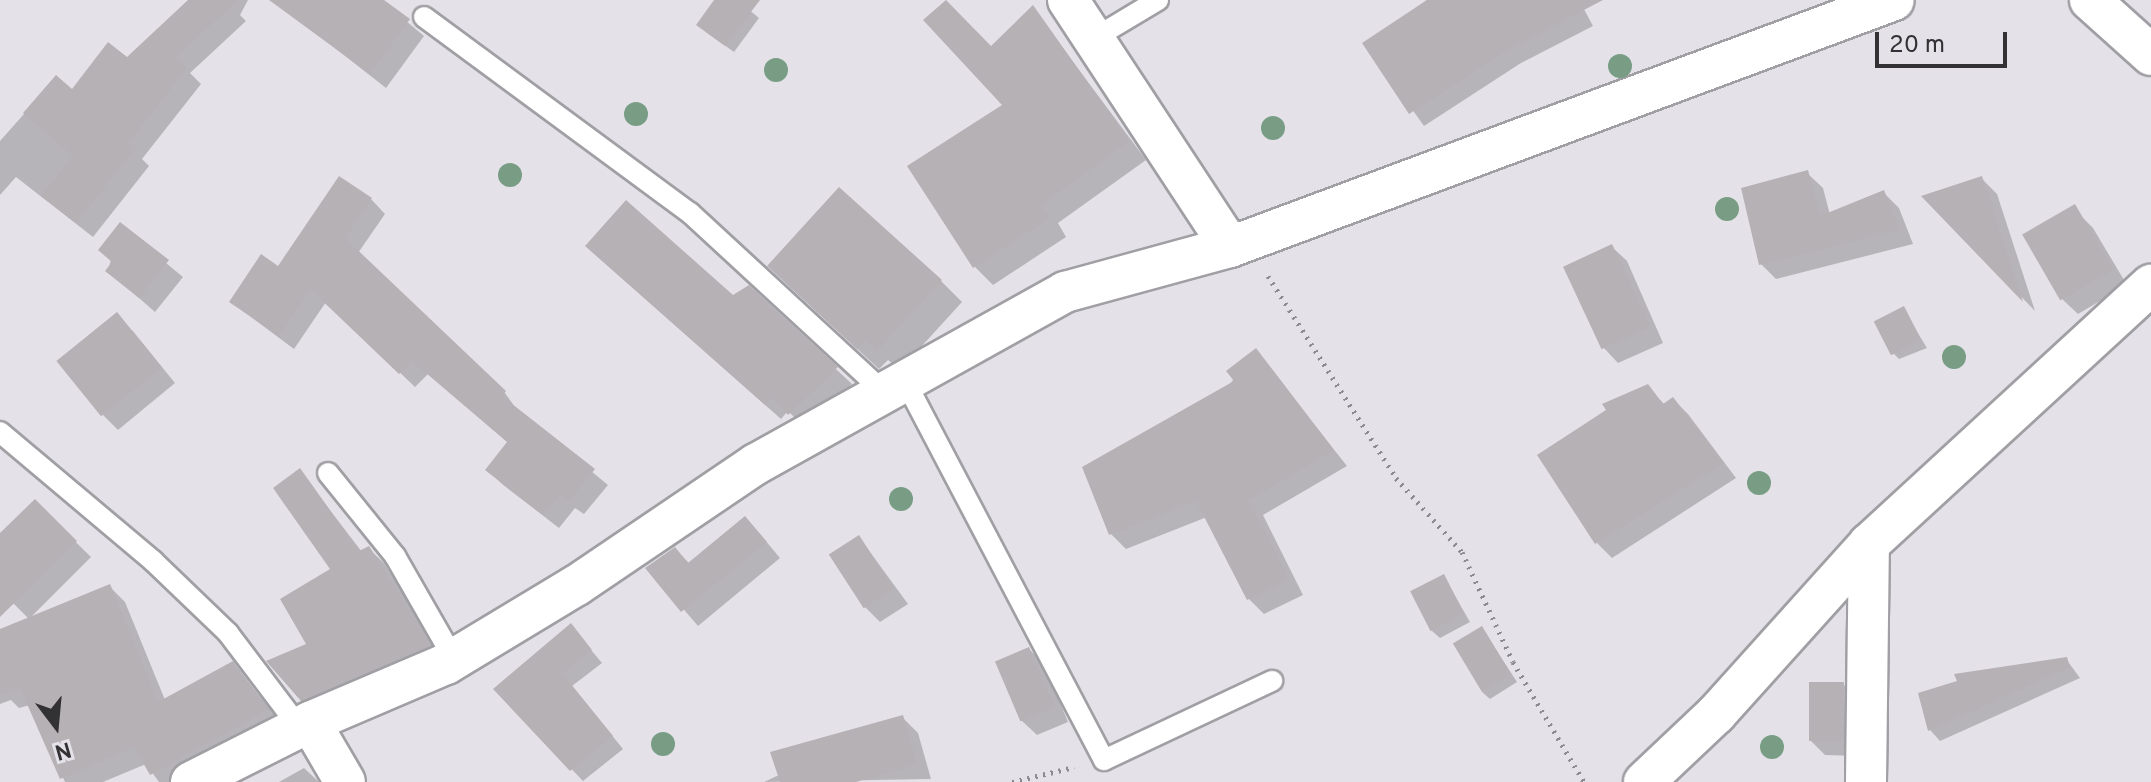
<!DOCTYPE html>
<style>
body{margin:0}
#map{position:relative;width:2151px;height:782px;overflow:hidden;background:#e4e2e8;font-family:Overpass,sans-serif}
div>[style]{position:absolute}
[style*='--x']{left:calc(var(--x)*1px);top:calc(var(--y)*1px);width:calc(var(--w)*1px);rotate:calc(var(--a)*1deg)}
.shadow>*{inset:0;background:#0003}
.building>*{inset:0;background:#b5b1b5;transform-origin:0 0}
.path>*{height:5px;margin-top:-2.5px;transform-origin:0;background:repeating-linear-gradient(90deg,#8c8a8e 0 2px,transparent 0 8px)}
.roads{filter:drop-shadow(2px 0 #a09fa4) drop-shadow(-2px 0 #a09fa4) drop-shadow(0 2px #a09fa4) drop-shadow(0 -2px #a09fa4)}
.service>*{height:20px;margin:-10px;padding:0 10px;transform-origin:10px;border-radius:10px;background:#fff}
.minor>*{height:40px;margin:-20px;padding:0 20px;transform-origin:20px;border-radius:20px;background:#fff}
.trees>*{width:24px;height:24px;margin:-12px;border-radius:50%;background:#789d84}
span{translate:-50% -50%;white-space:nowrap;text-align:center;line-height:1.15;-webkit-text-stroke:7px #e4e2e8;paint-order:stroke}
.north{position:absolute;left:16px;top:686px;width:80px;height:80px;-webkit-text-stroke:6px #e4e2e8;paint-order:stroke;rotate:164deg;font-size:22px;font-weight:700;line-height:32px;text-align:center;color:#323133}
.north::after{content:'';display:block;margin:auto;width:28px;height:36px;background:#323133;clip-path:polygon(50% 0,100% 100%,50% 72%,0 100%)}
.scale{position:absolute;left:1875px;top:32px;width:132px;height:36px;box-sizing:border-box;border:4px solid #323133;border-top:0;padding-left:10px;font-size:24px;line-height:28px;white-space:nowrap;color:#323133;-webkit-text-stroke:6px #e4e2e8;paint-order:stroke}
</style>
<div id="map">
<div class="shadow">
<div style="clip-path:polygon(191px 0,248px 0,240px 15px,246px 21px,190px 73px,201px 84px,142px 159px,149px 166px,93px 237px,16px 177px,0 195px,0 141px,56px 78px,72px 92px,127px 60px)"></div>
<div style="clip-path:polygon(306px 0,381px 0,424px 36px,386px 88px,294px 16px)"></div>
<div style="clip-path:polygon(717px 0,737px 0,759px 18px,734px 52px,706px 32px)"></div>
<div style="clip-path:polygon(1427px 0,1579px 0,1593px 26px,1521px 63px,1424px 126px,1365px 43px)"></div>
<div style="clip-path:polygon(1033px 8px,1146px 160px,1058px 223px,1066px 237px,993px 285px,975px 267px,1005px 105px,991px 48px)"></div>
<div style="clip-path:polygon(1807px 173px,1823px 188px,1830px 215px,1884px 193px,1899px 208px,1913px 244px,1776px 279px,1761px 264px)"></div>
<div style="clip-path:polygon(1981px 178px,1997px 194px,2035px 311px,1925px 197px)"></div>
<div style="clip-path:polygon(371px 199px,385px 214px,358px 253px,505px 393px,517px 410px,608px 485px,584px 514px,575px 508px,559px 528px,502px 484px,488px 470px,509px 443px,428px 374px,415px 387px,326px 302px,294px 349px,231px 302px)"></div>
<div style="clip-path:polygon(2078px 213px,2093px 228px,2127px 285px,2078px 314px,2062px 299px)"></div>
<div style="clip-path:polygon(120px 225px,183px 277px,155px 312px,108px 271px)"></div>
<div style="clip-path:polygon(1611px 246px,1627px 261px,1663px 343px,1618px 363px,1603px 347px)"></div>
<div style="clip-path:polygon(603px 261px,733px 298px,749px 288px,852px 384px,805px 428px,788px 411px,781px 419px)"></div>
<div style="clip-path:polygon(941px 281px,962px 302px,900px 370px,888px 360px,879px 369px,790px 287px)"></div>
<div style="clip-path:polygon(1903px 309px,1927px 348px,1899px 359px,1892px 352px)"></div>
<div style="clip-path:polygon(132px 330px,175px 383px,118px 430px,103px 415px)"></div>
<div style="clip-path:polygon(1256px 351px,1347px 466px,1263px 515px,1303px 595px,1264px 614px,1249px 599px,1207px 517px,1126px 549px,1111px 534px)"></div>
<div style="clip-path:polygon(1648px 387px,1665px 405px,1673px 399px,1688px 414px,1736px 478px,1612px 558px,1597px 543px)"></div>
<div style="clip-path:polygon(300px 471px,362px 552px,368px 548px,384px 563px,445px 661px,309px 710px,269px 662px,309px 644px,333px 570px)"></div>
<div style="clip-path:polygon(35px 502px,91px 557px,29px 619px,0 590px,0 536px)"></div>
<div style="clip-path:polygon(760px 534px,780px 558px,698px 626px,648px 568px,675px 549px,690px 564px)"></div>
<div style="clip-path:polygon(859px 537px,908px 604px,880px 622px,864px 606px)"></div>
<div style="clip-path:polygon(1444px 577px,1470px 622px,1440px 638px,1432px 631px)"></div>
<div style="clip-path:polygon(109px 586px,125px 602px,165px 700px,232px 663px,283px 725px,180px 782px,159px 782px,146px 764px,103px 782px,65px 782px,30px 705px,19px 708px,11px 700px,0 704px,0 631px)"></div>
<div style="clip-path:polygon(570px 625px,602px 663px,572px 686px,623px 749px,583px 781px,495px 689px)"></div>
<div style="clip-path:polygon(1482px 628px,1517px 682px,1490px 699px,1482px 692px)"></div>
<div style="clip-path:polygon(1029px 649px,1044px 664px,1068px 722px,1037px 735px,1021px 720px)"></div>
<div style="clip-path:polygon(2066px 659px,2080px 678px,1940px 741px,1930px 730px,1959px 683px)"></div>
<div style="clip-path:polygon(1843px 684px,1859px 700px,1858px 756px,1825px 755px,1810px 740px)"></div>
<div style="clip-path:polygon(902px 717px,918px 733px,931px 779px,764px 782px)"></div>
<div style="clip-path:polygon(304px 768px,319px 782px,279px 782px)"></div>
</div>
<div class="building">
<div style="clip-path:polygon(188px 0,237px 0,175px 59px,187px 68px,128px 143px,135px 149px,76px 223px,41px 196px,73px 156px,23px 113px,56px 75px,72px 89px,108px 42px,127px 57px)"></div>
<div style="clip-path:polygon(269px 0,384px 0,410px 19px,370px 74px)"></div>
<div style="clip-path:polygon(714px 0,760px 0,725px 46px,696px 25px)"></div>
<div style="clip-path:polygon(946px 0,991px 46px,1033px 5px,1129px 141px,1041px 205px,1050px 218px,973px 268px,907px 166px,1002px 105px,923px 20px)"></div>
<div style="clip-path:polygon(1427px 0,1603px 0,1507px 50px,1409px 114px,1362px 43px)"></div>
<div style="clip-path:polygon(1808px 170px,1820px 216px,1884px 190px,1899px 229px,1759px 265px,1741px 188px)"></div>
<div style="clip-path:polygon(339px 176px,372px 198px,345px 238px,506px 391px,502px 396px,595px 469px,569px 501px,560px 495px,543px 515px,485px 470px,507px 442px,412px 361px,399px 374px,310px 289px,279px 336px,229px 302px,261px 254px,278px 266px)"></div>
<div style="clip-path:polygon(1982px 176px,2023px 302px,1921px 196px)"></div>
<div style="clip-path:polygon(839px 187px,942px 280px,877px 351px,866px 340px,857px 349px,767px 266px)"></div>
<div style="clip-path:polygon(626px 200px,733px 295px,749px 285px,838px 367px,788px 415px,772px 397px,765px 405px,585px 246px)"></div>
<div style="left:2075px;top:204px;width:76px;height:61px;rotate:60deg"></div>
<div style="clip-path:polygon(120px 222px,169px 260px,139px 298px,105px 271px,112px 262px,98px 250px)"></div>
<div style="left:1612px;top:244px;width:91px;height:54px;rotate:65deg"></div>
<div style="left:1904px;top:306px;width:38px;height:34px;rotate:63deg"></div>
<div style="left:117px;top:312px;width:71px;height:78px;rotate:51deg"></div>
<div style="clip-path:polygon(1256px 348px,1334px 450px,1249px 500px,1289px 579px,1247px 600px,1196px 501px,1109px 535px,1082px 467px,1234px 381px,1226px 371px)"></div>
<div style="clip-path:polygon(1648px 384px,1663px 404px,1673px 397px,1723px 463px,1595px 544px,1537px 455px,1606px 410px,1602px 404px)"></div>
<div style="clip-path:polygon(300px 468px,359px 551px,369px 546px,431px 645px,301px 701px,266px 661px,306px 644px,280px 599px,330px 569px,273px 488px)"></div>
<div style="clip-path:polygon(35px 499px,77px 541px,0 617px,0 533px)"></div>
<div style="clip-path:polygon(745px 516px,767px 542px,681px 612px,645px 568px,675px 547px,688px 563px)"></div>
<div style="left:859px;top:535px;width:64px;height:36px;rotate:57deg"></div>
<div style="left:1444px;top:574px;width:45px;height:38px;rotate:63deg"></div>
<div style="clip-path:polygon(110px 584px,158px 702px,233px 661px,269px 709px,150px 775px,134px 747px,60px 779px,20px 688px,0 695px,0 629px)"></div>
<div style="clip-path:polygon(571px 623px,592px 650px,562px 673px,613px 736px,570px 771px,493px 689px)"></div>
<div style="left:1482px;top:626px;width:56px;height:34px;rotate:59deg"></div>
<div style="left:1029px;top:647px;width:65px;height:37px;rotate:67deg"></div>
<div style="clip-path:polygon(2067px 657px,2070px 667px,1928px 731px,1918px 693px,1957px 681px,1954px 674px)"></div>
<div style="left:1809px;top:682px;width:35px;height:59px"></div>
<div style="clip-path:polygon(903px 715px,917px 764px,856px 782px,780px 782px,770px 752px)"></div>
</div>
<div class="path">
<div style="--x:1268;--y:276;--w:239;--a:57.6"></div>
<div style="--x:1396;--y:478;--w:99;--a:48.3"></div>
<div style="--x:1462;--y:552;--w:121;--a:65.1"></div>
<div style="--x:1513;--y:662;--w:139;--a:59.4"></div>
<div style="--x:1012;--y:782;--w:64;--a:-13.6"></div>
</div>
<div class="roads">
<div class="service">
<div style="--x:424;--y:17;--w:330;--a:36.4"></div>
<div style="--x:690;--y:213;--w:265;--a:42.7"></div>
<div style="--x:1093;--y:39;--w:76;--a:-31"></div>
<div style="--x:905;--y:381;--w:428;--a:62.3"></div>
<div style="--x:1104;--y:760;--w:186;--a:-25.2"></div>
<div style="--x:0;--y:432;--w:200;--a:40.1"></div>
<div style="--x:153;--y:561;--w:104;--a:43.8"></div>
<div style="--x:228;--y:633;--w:118;--a:52.9"></div>
<div style="--x:328;--y:473;--w:107;--a:51.1"></div>
<div style="--x:395;--y:556;--w:119;--a:60.2"></div>
</div>
<div class="minor">
<div style="--x:1068;--y:0;--w:295;--a:56.7"></div>
<div style="--x:2090;--y:0;--w:82;--a:42"></div>
<div style="--x:310;--y:722;--w:69;--a:59.7"></div>
<div style="--x:191;--y:782;--w:133;--a:-26.8"></div>
<div style="--x:310;--y:722;--w:148;--a:-23.1"></div>
<div style="--x:446;--y:664;--w:153;--a:-31.1"></div>
<div style="--x:577;--y:585;--w:216;--a:-34.1"></div>
<div style="--x:756;--y:464;--w:354;--a:-29.1"></div>
<div style="--x:1065;--y:292;--w:171;--a:-15.3"></div>
<div style="--x:1230;--y:247;--w:708;--a:-20.4"></div>
<div style="--x:1644;--y:782;--w:99;--a:-43.4"></div>
<div style="--x:1716;--y:714;--w:229;--a:-48"></div>
<div style="--x:1869;--y:544;--w:383;--a:-42.6"></div>
<div style="--x:1866;--y:782;--w:238;--a:-89.3"></div>
</div>
</div>
<div class="trees">
<div style="left:1620px;top:66px"></div>
<div style="left:776px;top:70px"></div>
<div style="left:636px;top:114px"></div>
<div style="left:1273px;top:128px"></div>
<div style="left:510px;top:175px"></div>
<div style="left:1727px;top:209px"></div>
<div style="left:1954px;top:357px"></div>
<div style="left:1759px;top:483px"></div>
<div style="left:901px;top:499px"></div>
<div style="left:663px;top:744px"></div>
<div style="left:1772px;top:747px"></div>
</div>
<div class="north">N</div>
<div class="scale">20 m</div>
</div>
